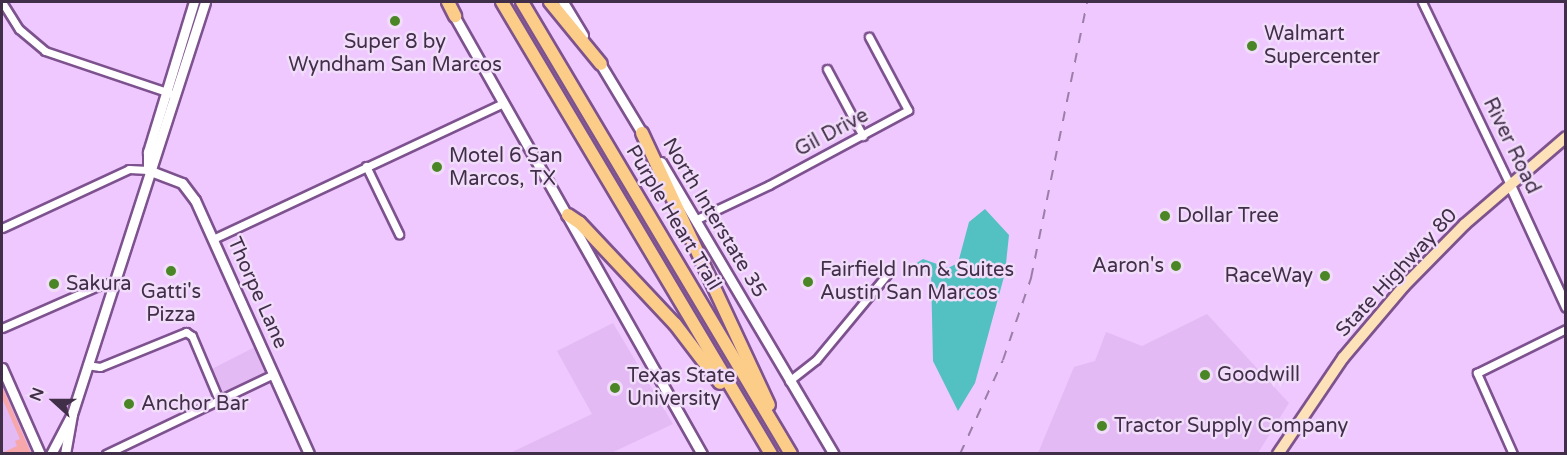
<!DOCTYPE html>
<style>
body{margin:0}
#map{position:relative;width:1567px;height:455px;overflow:hidden;background:#eec8fe;font-family:"Varela Round",sans-serif}
div>[style]{position:absolute}
[style*='--x']{left:calc(var(--x)*1px);top:calc(var(--y)*1px);width:calc(var(--w)*1px);rotate:calc(var(--a)*1deg)}
.built>*{inset:0;background:#e4baf4;transform-origin:0 0}
.green>*{inset:0;background:#f7a6aa}
.water>*{inset:0;background:#53c0c1}
.roads{filter:drop-shadow(2px 0 #7d528e) drop-shadow(-2px 0 #7d528e) drop-shadow(0 2px #7d528e) drop-shadow(0 -2px #7d528e)}
.street>*{height:7px;margin:-3.5px;padding:0 3.5px;transform-origin:3.5px;border-radius:3.5px;background:#fff}
.secondary>*{height:9px;margin:-4.5px;padding:0 4.5px;transform-origin:4.5px;border-radius:4.5px;background:#fff}
.primary>*{height:10px;margin:-5px;padding:0 5px;transform-origin:5px;border-radius:5px;background:#fde1b8}
.highway>*{height:12px;margin:-6px;padding:0 6px;transform-origin:6px;border-radius:6px;background:#fbcd89}
.rail>*{height:2px;margin-top:-1px;transform-origin:0;background:repeating-linear-gradient(90deg,#9b7ea7 0 10px,transparent 0 20px)}
.dots>*{width:16px;height:16px;translate:-50% -50%;box-sizing:border-box;border:3px solid #f1ddf9;border-radius:50%}
span{translate:-50% -50%;white-space:nowrap;text-align:center;line-height:1.15;-webkit-text-stroke:5px #f1ddf9;paint-order:stroke}
.poi-label{font-size:20px;color:#412e49}
.left{translate:0 -50%;text-align:left}
.right{translate:-100% -50%;text-align:right}
.street-label{font-size:20px;color:#412e49}
.frame{position:absolute;inset:0;border:3px solid #412e49;pointer-events:none}
.north{position:absolute;left:24px;top:371px;width:60px;height:60px;-webkit-text-stroke:4px #f1ddf9;paint-order:stroke;rotate:291deg;font-size:16px;font-weight:700;line-height:24px;text-align:center;color:#412e49}
.north::after{content:'';display:block;margin:auto;width:21px;height:27px;background:#412e49;clip-path:polygon(50% 0,100% 100%,50% 72%,0 100%)}
</style>
<div id="map">
<div class="built">
<div style="clip-path:polygon(1207px 314px,1289px 403px,1258px 453px,1038px 453px,1074px 367px,1095px 361px,1106px 332px,1142px 346px)"></div>
<div style="clip-path:polygon(613px 323px,673px 424px,611px 453px,510px 453px,592px 414px,557px 351px)"></div>
<div style="left:255px;top:347px;width:27px;height:49px;rotate:63deg"></div>
<div style="clip-path:polygon(2px 380px,10px 399px,35px 453px,2px 453px)"></div>
</div>
<div class="green">
<div style="clip-path:polygon(2px 386px,11px 407px,31px 453px,2px 453px,17px 446px,15px 441px,20px 439px,2px 398px)"></div>
</div>
<div class="water">
<div style="clip-path:polygon(985px 209px,1009px 235px,1005px 273px,975px 383px,958px 411px,933px 361px,931px 273px,916px 272px,912px 266px,923px 259px,948px 268px,958px 263px,969px 222px)"></div>
</div>
<div class="roads">
<div class="street">
<div style="--x:2;--y:2;--w:32;--a:58"></div>
<div style="--x:19;--y:29;--w:34;--a:40"></div>
<div style="--x:45;--y:51;--w:132;--a:18.6"></div>
<div style="--x:1422;--y:2;--w:203;--a:64.3"></div>
<div style="--x:827;--y:69;--w:76;--a:61.8"></div>
<div style="--x:366;--y:166;--w:76;--a:64.1"></div>
<div style="--x:697;--y:219;--w:80;--a:-25.3"></div>
<div style="--x:769;--y:185;--w:158;--a:-28.3"></div>
<div style="--x:908;--y:110;--w:83;--a:-118.1"></div>
<div style="--x:2;--y:228;--w:140;--a:-24.9"></div>
<div style="--x:129;--y:169;--w:19;--a:3"></div>
<div style="--x:213;--y:239;--w:320;--a:-25.1"></div>
<div style="--x:2;--y:328;--w:109;--a:-23.7"></div>
<div style="--x:102;--y:284;--w:10;--a:-6"></div>
<div style="--x:87;--y:365;--w:13;--a:9"></div>
<div style="--x:100;--y:367;--w:93;--a:-22.1"></div>
<div style="--x:186;--y:332;--w:7;--a:34"></div>
<div style="--x:192;--y:336;--w:69;--a:67.1"></div>
<div style="--x:789;--y:381;--w:34;--a:-38"></div>
<div style="--x:816;--y:360;--w:114;--a:-50.3"></div>
<div style="--x:106;--y:454;--w:186;--a:-25.5"></div>
<div style="--x:1513;--y:454;--w:89;--a:-114"></div>
<div style="--x:1477;--y:373;--w:99;--a:-26.3"></div>
</div>
<div class="secondary">
<div style="--x:563;--y:2;--w:39;--a:59"></div>
<div style="--x:452;--y:12;--w:508;--a:60.51"></div>
<div style="--x:598;--y:60;--w:91;--a:58.9"></div>
<div style="--x:661;--y:162;--w:339;--a:59.4"></div>
<div style="--x:148;--y:170;--w:36;--a:21"></div>
<div style="--x:182;--y:183;--w:21;--a:53"></div>
<div style="--x:195;--y:200;--w:278;--a:65.8"></div>
<div style="--x:148;--y:170;--w:18;--a:-90"></div>
<div style="--x:148;--y:152;--w:157;--a:-73"></div>
<div style="--x:1510;--y:185;--w:134;--a:65.3"></div>
<div style="--x:2;--y:368;--w:94;--a:66.2"></div>
<div style="--x:51;--y:454;--w:45;--a:-62.3"></div>
<div style="--x:72;--y:414;--w:433;--a:-72.1"></div>
<div style="--x:65;--y:454;--w:40;--a:-80"></div>
</div>
<div class="primary">
<div style="--x:1278;--y:454;--w:116;--a:-55.9"></div>
<div style="--x:1343;--y:358;--w:94;--a:-49.7"></div>
<div style="--x:1404;--y:286;--w:87;--a:-45.5"></div>
<div style="--x:1465;--y:224;--w:133;--a:-40.7"></div>
</div>
<div class="highway">
<div style="--x:448;--y:2;--w:16;--a:63"></div>
<div style="--x:502;--y:2;--w:526;--a:59.24"></div>
<div style="--x:522;--y:2;--w:526;--a:59.24"></div>
<div style="--x:550;--y:2;--w:80;--a:50.6"></div>
<div style="--x:642;--y:133;--w:300;--a:65"></div>
<div style="--x:568;--y:215;--w:14;--a:34"></div>
<div style="--x:580;--y:223;--w:139;--a:46.8"></div>
<div style="--x:675;--y:324;--w:74;--a:52.7"></div>
</div>
</div>
<div class="rail">
<div style="--x:960;--y:454;--w:103;--a:-65.4"></div>
<div style="--x:1003;--y:360;--w:87;--a:-71.1"></div>
<div style="--x:1031;--y:278;--w:282;--a:-78.5"></div>
</div>
<div class="dots">
<div style="left:395px;top:21px;background:#4a8625"></div>
<div style="left:1252px;top:46px;background:#4a8625"></div>
<div style="left:437px;top:167px;background:#4a8625"></div>
<div style="left:1165px;top:216px;background:#4a8625"></div>
<div style="left:1176px;top:266px;background:#4a8625"></div>
<div style="left:171px;top:271px;background:#4a8625"></div>
<div style="left:1325px;top:276px;background:#4a8625"></div>
<div style="left:808px;top:282px;background:#4a8625"></div>
<div style="left:54px;top:284px;background:#4a8625"></div>
<div style="left:1205px;top:375px;background:#4a8625"></div>
<div style="left:615px;top:388px;background:#4a8625"></div>
<div style="left:129px;top:404px;background:#4a8625"></div>
<div style="left:1102px;top:426px;background:#4a8625"></div>
</div>
<div class="poi-label">
<span class="left" style="left:1264px;top:46px">Walmart<br>Supercenter</span>
<span style="left:395px;top:54px">Super 8 by<br>Wyndham San Marcos</span>
<span class="left" style="left:449px;top:168px">Motel 6 San<br>Marcos, TX</span>
<span class="left" style="left:1177px;top:216px">Dollar Tree</span>
<span class="right" style="left:1164px;top:266px">Aaron's</span>
<span class="left" style="left:820px;top:282px">Fairfield Inn &amp; Suites<br>Austin San Marcos</span>
<span class="right" style="left:1313px;top:276px">RaceWay</span>
<span class="left" style="left:66px;top:284px">Sakura</span>
<span style="left:171px;top:304px">Gatti's<br>Pizza</span>
<span class="left" style="left:1217px;top:375px">Goodwill</span>
<span class="left" style="left:627px;top:388px">Texas State<br>University</span>
<span class="left" style="left:141px;top:404px">Anchor Bar</span>
<span class="left" style="left:1114px;top:426px">Tractor Supply Company</span>
</div>
<div class="street-label">
<span style="left:832px;top:133px;rotate:-28deg">Gil Drive</span>
<span style="left:1511px;top:146px;rotate:64deg">River Road</span>
<span style="left:673px;top:218px;rotate:59deg">Purple Heart Trail</span>
<span style="left:714px;top:218px;rotate:59deg">North Interstate 35</span>
<span style="left:1397px;top:273px;rotate:-47deg">State Highway 80</span>
<span style="left:257px;top:293px;rotate:66deg">Thorpe Lane</span>
</div>
<div class="frame"></div>
<div class="north">N</div>
</div>
